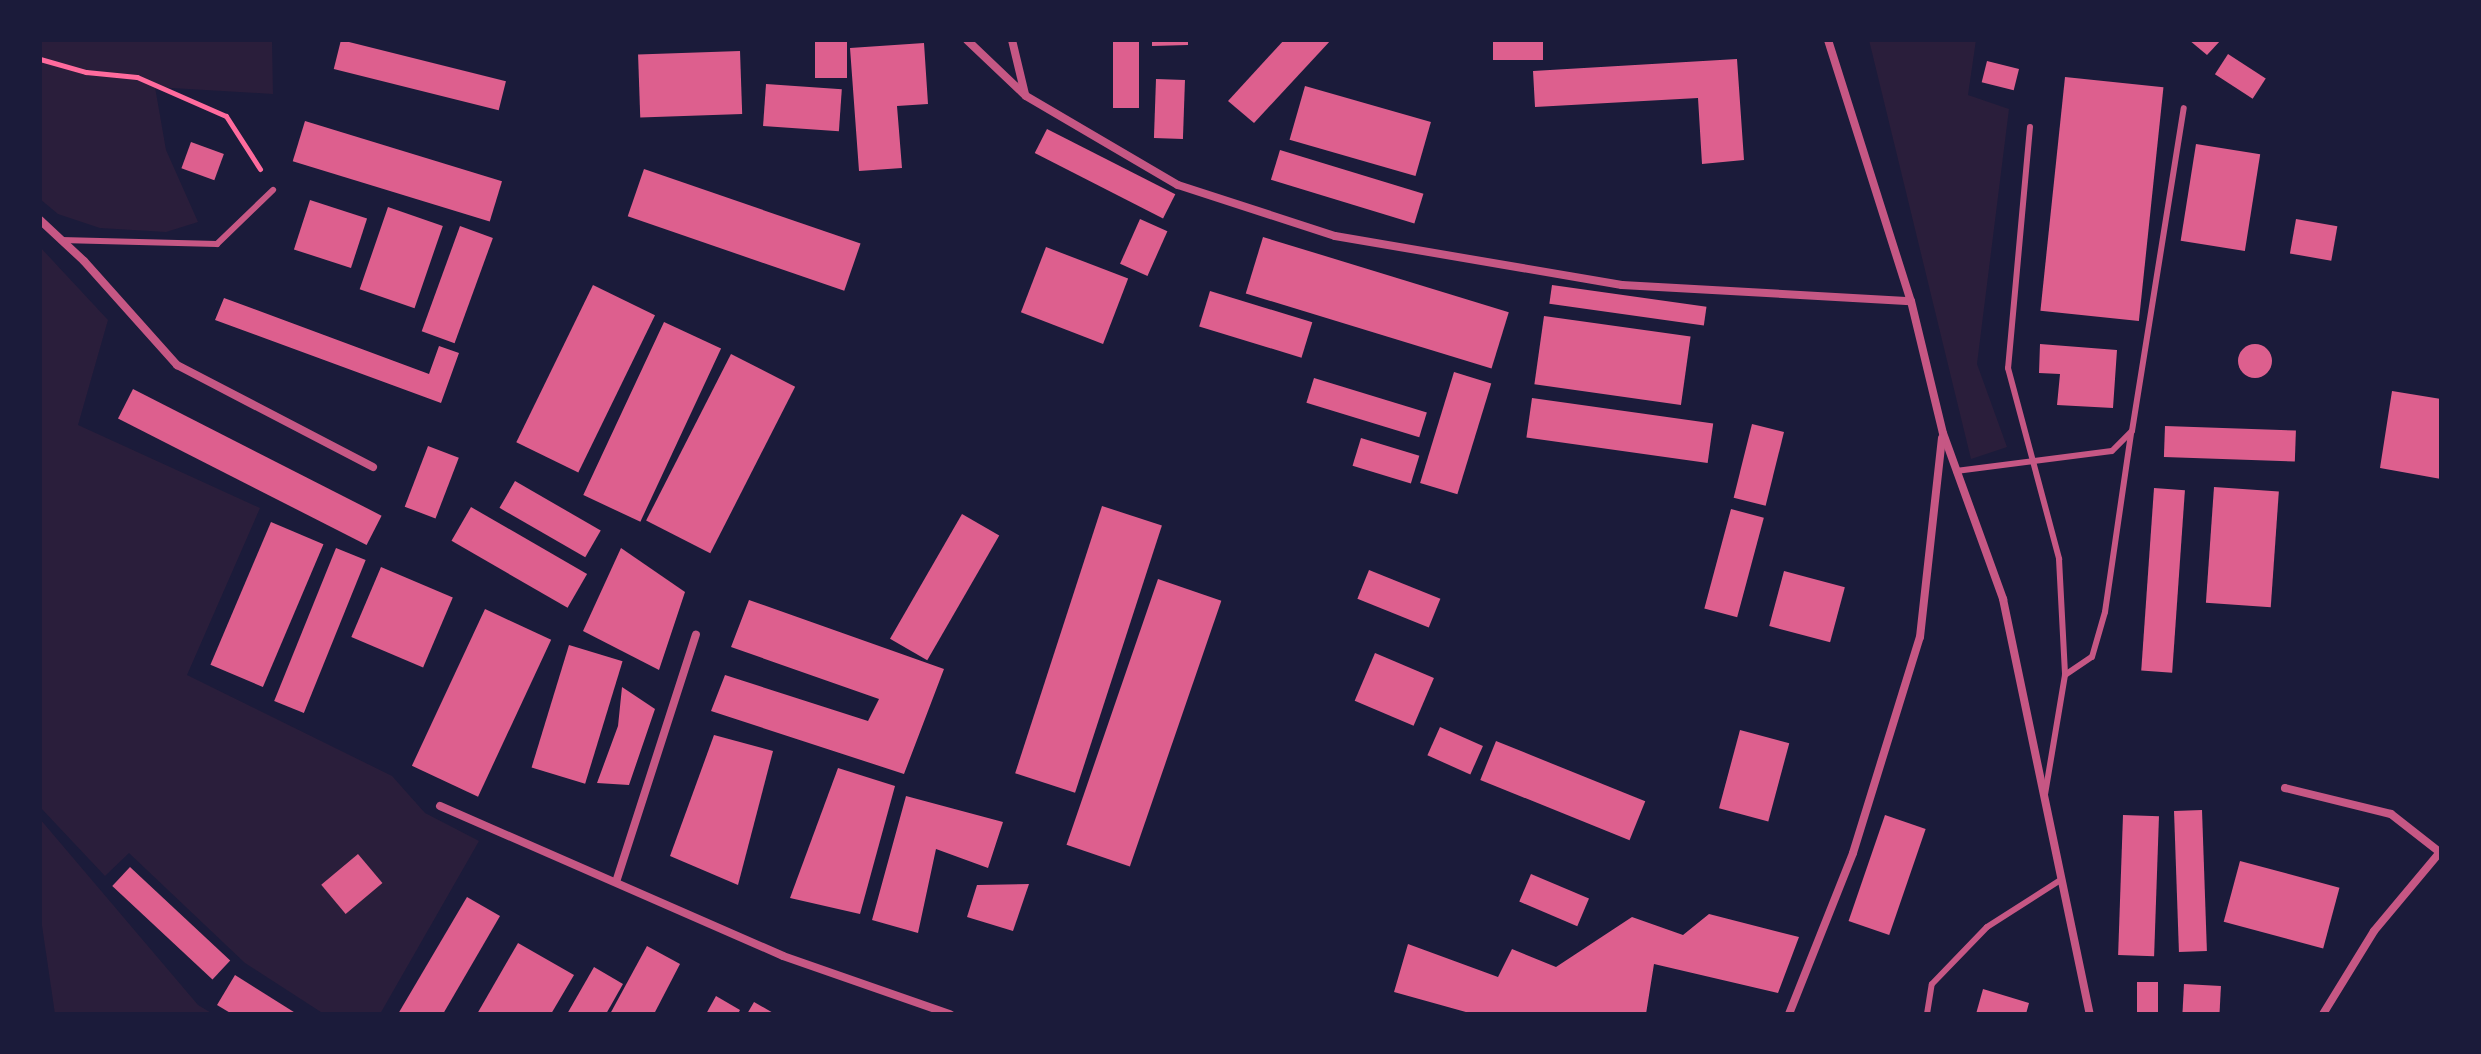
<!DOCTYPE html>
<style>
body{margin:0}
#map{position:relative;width:2481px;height:1054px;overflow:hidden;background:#1b1b3a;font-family:Jost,sans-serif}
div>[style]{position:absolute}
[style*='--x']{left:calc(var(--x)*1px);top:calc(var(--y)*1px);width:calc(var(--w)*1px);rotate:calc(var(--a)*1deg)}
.green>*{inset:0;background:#2a1e3b}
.building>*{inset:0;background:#dd5f8e;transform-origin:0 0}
.round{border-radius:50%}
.path>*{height:5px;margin:-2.5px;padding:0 2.5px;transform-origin:2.5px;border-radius:2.5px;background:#ff6b9d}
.service>*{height:6px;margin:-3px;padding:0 3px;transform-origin:3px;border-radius:3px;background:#c65784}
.minor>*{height:8px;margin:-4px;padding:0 4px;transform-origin:4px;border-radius:4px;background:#c65784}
span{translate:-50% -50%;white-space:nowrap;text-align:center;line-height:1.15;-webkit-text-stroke:7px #1b1b3a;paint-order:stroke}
.frame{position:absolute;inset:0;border:42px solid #1b1b3a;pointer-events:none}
</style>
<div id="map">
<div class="green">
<div style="clip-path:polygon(40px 40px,272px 40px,273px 94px,155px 87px,166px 150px,198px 222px,166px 232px,100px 228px,58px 214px,40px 199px)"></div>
<div style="clip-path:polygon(1869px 40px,1976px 40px,1968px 95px,2009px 109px,1977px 364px,2007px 447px,1971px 459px)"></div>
<div style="clip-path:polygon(40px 247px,108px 320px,78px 425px,260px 508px,187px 675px,392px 776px,425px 813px,479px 841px,380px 1014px,324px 1014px,245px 963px,129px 853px,105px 876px,40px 807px)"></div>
<div style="clip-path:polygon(40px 819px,198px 1005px,213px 1014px,55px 1014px,40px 912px)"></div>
</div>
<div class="building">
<div style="left:341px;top:40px;width:170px;height:30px;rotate:14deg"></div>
<div style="left:815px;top:40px;width:32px;height:38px"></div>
<div style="left:1113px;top:40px;width:26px;height:68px"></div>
<div style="clip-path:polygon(1152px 40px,1188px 40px,1188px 45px,1152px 46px)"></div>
<div style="clip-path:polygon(1284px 40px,1331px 40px,1254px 123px,1228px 101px)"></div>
<div style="left:1493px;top:40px;width:50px;height:20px"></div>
<div style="clip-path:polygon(2189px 40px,2221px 40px,2207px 55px)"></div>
<div style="clip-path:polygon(924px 43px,928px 104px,897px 106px,902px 168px,859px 171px,850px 48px)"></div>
<div style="left:740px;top:51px;width:63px;height:102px;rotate:88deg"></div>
<div style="left:2228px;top:54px;width:45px;height:24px;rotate:33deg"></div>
<div style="clip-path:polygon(1737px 59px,1744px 160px,1702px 164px,1698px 98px,1535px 107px,1533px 71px)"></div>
<div style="left:1987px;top:61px;width:33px;height:22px;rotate:14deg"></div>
<div style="left:2065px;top:77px;width:99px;height:235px;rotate:6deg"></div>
<div style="left:1156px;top:79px;width:29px;height:59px;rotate:2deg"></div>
<div style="left:766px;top:84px;width:76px;height:42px;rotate:4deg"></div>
<div style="left:1305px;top:86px;width:131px;height:56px;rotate:16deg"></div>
<div style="left:305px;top:121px;width:206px;height:42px;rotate:17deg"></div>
<div style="left:1047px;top:129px;width:144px;height:27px;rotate:27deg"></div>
<div style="left:191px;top:142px;width:35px;height:28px;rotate:20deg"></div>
<div style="left:2196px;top:144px;width:65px;height:98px;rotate:9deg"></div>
<div style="left:1280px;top:150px;width:150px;height:31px;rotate:17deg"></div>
<div style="left:644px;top:169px;width:229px;height:50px;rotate:19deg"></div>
<div style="left:310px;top:200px;width:60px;height:52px;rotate:18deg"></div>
<div style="left:388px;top:207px;width:58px;height:87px;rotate:19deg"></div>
<div style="left:1140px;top:219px;width:30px;height:49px;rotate:24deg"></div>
<div style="left:2296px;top:219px;width:42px;height:35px;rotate:10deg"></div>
<div style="left:460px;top:226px;width:35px;height:112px;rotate:20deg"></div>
<div style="left:1263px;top:237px;width:257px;height:59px;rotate:17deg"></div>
<div style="left:1046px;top:247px;width:88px;height:70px;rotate:21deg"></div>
<div style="left:593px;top:285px;width:69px;height:175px;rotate:26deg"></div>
<div style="left:1552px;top:285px;width:156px;height:19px;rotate:8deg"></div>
<div style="left:1210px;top:291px;width:107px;height:37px;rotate:17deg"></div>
<div style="clip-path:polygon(224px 298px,429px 374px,439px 346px,459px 353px,441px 403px,215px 320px)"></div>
<div style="left:1544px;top:316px;width:148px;height:69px;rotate:8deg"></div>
<div style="left:664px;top:322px;width:63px;height:191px;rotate:25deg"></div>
<div style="clip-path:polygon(2040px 344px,2117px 350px,2113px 408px,2057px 405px,2060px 374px,2039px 373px)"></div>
<div class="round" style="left:2238px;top:344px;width:34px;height:34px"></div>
<div style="left:731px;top:354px;width:72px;height:187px;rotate:27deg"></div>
<div style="left:1454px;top:372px;width:39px;height:116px;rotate:17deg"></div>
<div style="left:1314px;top:378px;width:118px;height:26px;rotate:17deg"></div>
<div style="left:133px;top:389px;width:279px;height:33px;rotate:27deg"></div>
<div style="clip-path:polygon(2392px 391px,2441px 399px,2441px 479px,2380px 468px)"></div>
<div style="left:1532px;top:398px;width:183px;height:40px;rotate:8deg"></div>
<div style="left:1752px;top:424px;width:33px;height:76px;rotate:14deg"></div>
<div style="left:2165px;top:426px;width:131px;height:31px;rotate:2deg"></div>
<div style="left:1361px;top:438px;width:61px;height:29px;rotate:17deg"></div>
<div style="left:428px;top:446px;width:33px;height:65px;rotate:21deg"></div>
<div style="left:515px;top:481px;width:99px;height:31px;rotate:30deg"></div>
<div style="left:2214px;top:487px;width:65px;height:116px;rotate:4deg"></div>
<div style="left:2154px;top:488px;width:31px;height:183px;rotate:4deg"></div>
<div style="left:1102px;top:506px;width:63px;height:281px;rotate:18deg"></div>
<div style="left:471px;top:507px;width:134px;height:39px;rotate:30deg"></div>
<div style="left:1731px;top:509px;width:34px;height:103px;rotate:15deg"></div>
<div style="left:962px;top:514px;width:43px;height:144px;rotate:30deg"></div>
<div style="left:271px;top:522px;width:57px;height:155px;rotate:23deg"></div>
<div style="left:336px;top:548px;width:32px;height:165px;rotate:22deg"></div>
<div style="clip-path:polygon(621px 548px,685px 592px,659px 670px,583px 631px)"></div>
<div style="left:381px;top:567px;width:78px;height:76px;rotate:23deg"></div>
<div style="left:1369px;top:570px;width:77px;height:31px;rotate:22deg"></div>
<div style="left:1784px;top:571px;width:63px;height:57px;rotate:15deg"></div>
<div style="left:1158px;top:579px;width:67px;height:281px;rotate:19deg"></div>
<div style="clip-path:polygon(749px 600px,944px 669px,904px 774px,711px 711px,725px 675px,868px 721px,879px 699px,731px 647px)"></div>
<div style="left:485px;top:609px;width:73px;height:173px;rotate:25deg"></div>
<div style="left:569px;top:645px;width:56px;height:128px;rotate:17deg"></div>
<div style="left:1375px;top:653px;width:64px;height:52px;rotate:23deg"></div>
<div style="clip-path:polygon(622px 687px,655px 709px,629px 785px,597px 783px,618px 726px)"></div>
<div style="left:1440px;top:727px;width:47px;height:31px;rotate:24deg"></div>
<div style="left:1740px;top:730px;width:51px;height:81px;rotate:15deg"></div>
<div style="clip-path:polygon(714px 735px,773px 751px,738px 885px,670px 856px)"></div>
<div style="left:1496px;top:741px;width:161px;height:42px;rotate:22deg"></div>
<div style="clip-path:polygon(838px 768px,895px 786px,860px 914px,790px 898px)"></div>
<div style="clip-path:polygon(906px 796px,1003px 822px,988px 868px,936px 849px,918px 933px,872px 920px)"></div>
<div style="left:2202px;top:810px;width:141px;height:28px;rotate:88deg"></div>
<div style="left:1885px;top:815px;width:43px;height:112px;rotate:19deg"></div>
<div style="left:2123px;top:815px;width:36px;height:140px;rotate:2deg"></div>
<div style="left:358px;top:854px;width:38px;height:48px;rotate:50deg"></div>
<div style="left:2240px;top:861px;width:103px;height:63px;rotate:15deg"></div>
<div style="left:130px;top:867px;width:137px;height:26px;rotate:43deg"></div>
<div style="left:1531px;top:874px;width:63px;height:30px;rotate:23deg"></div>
<div style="clip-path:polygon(1029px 884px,1013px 931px,967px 917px,977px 885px)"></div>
<div style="clip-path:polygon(467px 897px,500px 916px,443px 1014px,398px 1014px)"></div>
<div style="clip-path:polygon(1709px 914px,1799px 937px,1778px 993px,1654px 964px,1646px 1014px,1473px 1014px,1394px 992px,1408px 944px,1498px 977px,1512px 949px,1556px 967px,1632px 917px,1683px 935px)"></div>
<div style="clip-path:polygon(518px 943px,574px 975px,551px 1014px,477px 1014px)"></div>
<div style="clip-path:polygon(647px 946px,680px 964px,654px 1014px,610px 1014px)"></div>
<div style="clip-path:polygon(594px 967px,623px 984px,606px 1014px,567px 1014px)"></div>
<div style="clip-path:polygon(235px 975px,297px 1014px,232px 1014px,217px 1005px)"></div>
<div style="left:2158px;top:982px;width:32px;height:21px;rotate:90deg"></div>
<div style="left:2184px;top:984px;width:37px;height:30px;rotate:3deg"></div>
<div style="clip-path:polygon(1983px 989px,2029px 1003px,2026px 1014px,1976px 1014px)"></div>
<div style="clip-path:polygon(716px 996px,740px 1010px,738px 1014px,706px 1014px)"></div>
<div style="clip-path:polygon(754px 1002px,775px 1014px,747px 1014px)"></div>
</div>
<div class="path">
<div style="--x:40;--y:59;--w:48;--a:15.8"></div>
<div style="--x:86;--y:72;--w:51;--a:5.6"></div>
<div style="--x:137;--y:77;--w:97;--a:23.7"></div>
<div style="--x:226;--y:116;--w:63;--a:57.3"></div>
</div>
<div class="service">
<div style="--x:2030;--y:127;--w:242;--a:95.2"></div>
<div style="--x:2008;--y:368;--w:198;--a:75"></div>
<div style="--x:2059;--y:559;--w:116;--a:87"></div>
<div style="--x:2065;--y:675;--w:121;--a:99.5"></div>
<div style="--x:61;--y:240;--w:156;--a:1.5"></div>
<div style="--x:217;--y:244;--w:78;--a:-44"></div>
<div style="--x:1956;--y:471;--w:157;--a:-7.3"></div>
<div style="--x:2112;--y:451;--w:28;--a:-45"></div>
<div style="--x:2132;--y:431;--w:327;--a:-80.9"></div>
<div style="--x:2065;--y:675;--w:32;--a:-34"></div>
<div style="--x:2092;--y:657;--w:47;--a:-73.9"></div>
<div style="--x:2105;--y:612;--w:181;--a:-81.7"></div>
<div style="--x:1927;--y:1014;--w:30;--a:-81"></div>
<div style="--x:1932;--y:984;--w:79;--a:-46"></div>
<div style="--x:1987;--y:927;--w:89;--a:-32.6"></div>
</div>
<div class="minor">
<div style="--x:967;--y:40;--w:81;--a:43.5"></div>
<div style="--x:1026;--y:96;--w:176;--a:30.4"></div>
<div style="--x:1178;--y:185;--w:165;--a:18"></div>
<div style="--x:1335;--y:236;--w:291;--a:9.7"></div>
<div style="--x:1622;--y:285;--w:289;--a:3.2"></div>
<div style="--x:1012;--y:40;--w:56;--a:76.5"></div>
<div style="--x:1828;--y:40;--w:274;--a:72.4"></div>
<div style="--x:1911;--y:301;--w:136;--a:76.4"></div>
<div style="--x:1943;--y:433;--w:177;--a:70.1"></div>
<div style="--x:2003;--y:599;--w:424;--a:78.2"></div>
<div style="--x:40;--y:220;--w:60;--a:43"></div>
<div style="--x:84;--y:261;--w:140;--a:48.2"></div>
<div style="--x:177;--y:365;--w:221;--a:27.5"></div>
<div style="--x:2285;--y:788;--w:109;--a:13.8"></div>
<div style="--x:2391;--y:814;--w:63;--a:38"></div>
<div style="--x:440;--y:806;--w:374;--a:23.6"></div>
<div style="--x:783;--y:956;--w:177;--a:19.2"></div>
<div style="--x:616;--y:882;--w:260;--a:-72.1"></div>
<div style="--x:1789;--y:1014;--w:173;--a:-68.3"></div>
<div style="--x:1853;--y:853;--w:226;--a:-72.8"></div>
<div style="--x:1920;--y:637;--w:200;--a:-83.7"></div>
<div style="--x:2323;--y:1014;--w:97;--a:-58.4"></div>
<div style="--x:2374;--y:931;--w:104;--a:-50.1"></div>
</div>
<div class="frame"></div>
</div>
